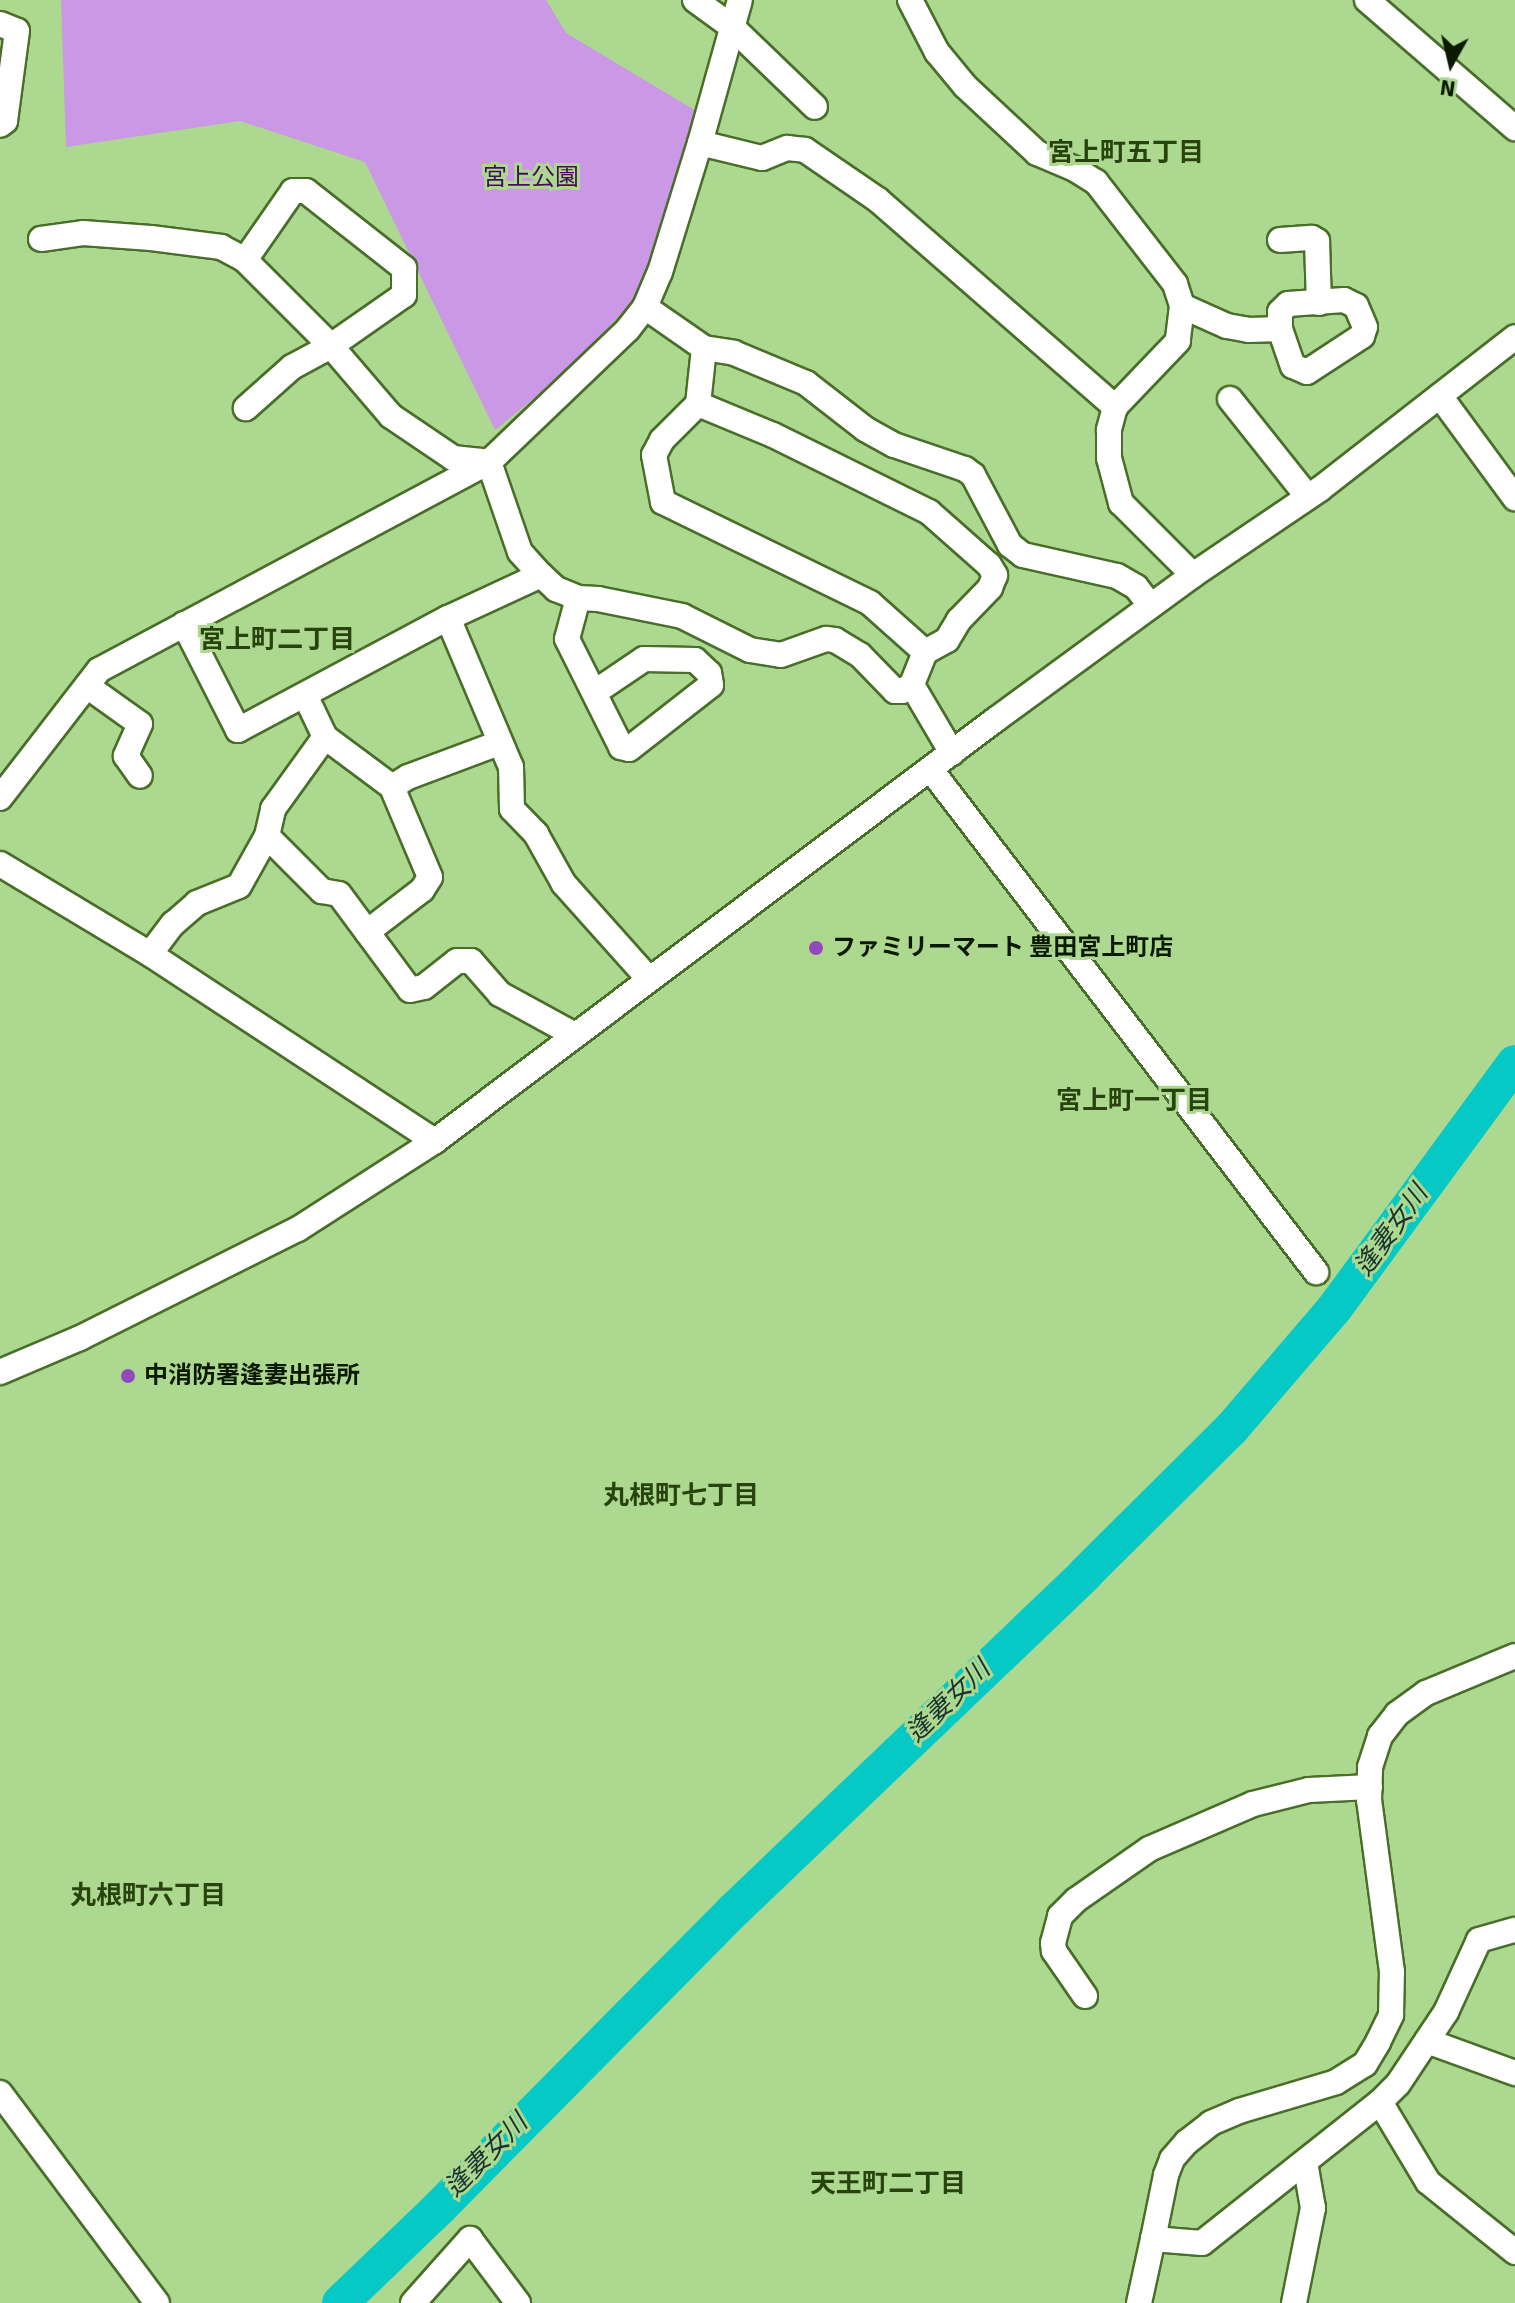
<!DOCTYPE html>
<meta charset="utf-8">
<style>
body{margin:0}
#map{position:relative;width:1515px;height:2303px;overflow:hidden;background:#add88f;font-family:Signika,"Noto Sans JP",sans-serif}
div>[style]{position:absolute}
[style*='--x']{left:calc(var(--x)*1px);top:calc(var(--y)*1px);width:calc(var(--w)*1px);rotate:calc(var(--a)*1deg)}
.green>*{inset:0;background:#ca98e5}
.river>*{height:36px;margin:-18px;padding:0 18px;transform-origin:18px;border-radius:18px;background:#06c9c6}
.roads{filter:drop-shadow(2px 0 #496e29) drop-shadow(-2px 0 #496e29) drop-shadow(0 2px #496e29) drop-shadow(0 -2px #496e29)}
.minor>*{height:24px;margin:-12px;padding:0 12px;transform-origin:12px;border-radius:12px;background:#fff}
.dots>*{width:22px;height:22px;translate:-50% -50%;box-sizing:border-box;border:4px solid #add88f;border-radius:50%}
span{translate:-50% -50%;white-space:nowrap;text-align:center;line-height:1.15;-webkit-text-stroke:6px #add88f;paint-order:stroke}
.park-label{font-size:24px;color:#420e58}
.poi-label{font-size:24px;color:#0a1900;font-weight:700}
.left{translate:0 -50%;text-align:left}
.neighbourhood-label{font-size:26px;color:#28430e;font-weight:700}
.water-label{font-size:26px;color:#193231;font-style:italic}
.north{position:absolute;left:1411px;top:24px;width:80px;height:80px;-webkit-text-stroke:6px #add88f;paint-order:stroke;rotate:188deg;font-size:22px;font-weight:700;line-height:32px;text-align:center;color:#0a1900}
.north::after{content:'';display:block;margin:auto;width:28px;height:36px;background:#0a1900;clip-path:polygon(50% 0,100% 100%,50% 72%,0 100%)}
</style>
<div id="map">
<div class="green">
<div style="clip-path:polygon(61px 0,546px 0,566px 33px,698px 112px,647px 286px,569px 370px,495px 430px,365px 162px,240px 121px,66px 147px)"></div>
</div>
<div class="river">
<div style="--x:340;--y:2303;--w:139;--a:-43.8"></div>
<div style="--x:440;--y:2207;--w:418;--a:-45.3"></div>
<div style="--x:734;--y:1910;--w:486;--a:-43.7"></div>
<div style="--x:1085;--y:1574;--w:207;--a:-44.8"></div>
<div style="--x:1232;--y:1428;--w:157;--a:-49.4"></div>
<div style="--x:1334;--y:1309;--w:305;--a:-53.7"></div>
</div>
<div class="roads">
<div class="minor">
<div style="--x:695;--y:0;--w:46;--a:36.1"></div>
<div style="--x:732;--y:27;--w:115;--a:43.9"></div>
<div style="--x:910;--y:0;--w:59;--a:62.6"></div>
<div style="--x:937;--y:52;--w:44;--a:50.5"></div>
<div style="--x:965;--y:86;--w:98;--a:42.9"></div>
<div style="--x:1037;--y:153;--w:41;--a:22.8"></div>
<div style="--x:1075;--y:169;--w:25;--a:32"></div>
<div style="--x:1096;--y:182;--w:129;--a:52.2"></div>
<div style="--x:1175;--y:284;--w:23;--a:72"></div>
<div style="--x:1182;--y:306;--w:35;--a:97"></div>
<div style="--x:1178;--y:341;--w:91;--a:133.7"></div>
<div style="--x:1115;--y:407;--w:24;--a:105"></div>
<div style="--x:1109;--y:430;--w:28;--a:90"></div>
<div style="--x:1109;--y:458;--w:47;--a:75.1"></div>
<div style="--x:1121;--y:503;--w:102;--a:45"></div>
<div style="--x:1367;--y:0;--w:196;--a:40.9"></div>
<div style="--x:0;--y:24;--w:18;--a:22"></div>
<div style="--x:17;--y:31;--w:91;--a:97.6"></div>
<div style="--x:5;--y:121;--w:6;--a:141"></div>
<div style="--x:700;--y:143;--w:64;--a:13.6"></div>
<div style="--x:762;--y:158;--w:27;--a:-22"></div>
<div style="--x:787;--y:148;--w:18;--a:6"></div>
<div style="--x:805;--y:150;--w:88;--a:34.4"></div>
<div style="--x:878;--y:200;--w:315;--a:41.1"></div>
<div style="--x:41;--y:239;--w:42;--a:-8.1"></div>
<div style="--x:83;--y:233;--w:68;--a:4.2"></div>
<div style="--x:151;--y:238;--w:71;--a:7.3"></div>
<div style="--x:221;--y:247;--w:27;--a:28"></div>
<div style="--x:245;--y:260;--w:122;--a:45"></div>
<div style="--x:331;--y:346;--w:44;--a:151.7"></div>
<div style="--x:292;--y:367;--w:62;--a:138.3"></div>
<div style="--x:1280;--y:240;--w:32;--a:-4"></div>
<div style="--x:1312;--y:238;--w:6;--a:31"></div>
<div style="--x:1317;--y:241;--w:62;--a:88.2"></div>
<div style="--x:245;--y:260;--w:84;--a:-55.2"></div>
<div style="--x:293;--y:191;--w:13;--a:0"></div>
<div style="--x:306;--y:191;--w:125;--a:38.2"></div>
<div style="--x:404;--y:268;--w:27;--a:90"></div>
<div style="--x:404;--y:295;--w:89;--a:145.1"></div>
<div style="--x:331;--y:346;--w:92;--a:49.4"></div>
<div style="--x:391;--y:416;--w:75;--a:34.1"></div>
<div style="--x:453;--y:458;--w:36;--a:6"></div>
<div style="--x:1182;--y:306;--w:49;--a:24"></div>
<div style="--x:1227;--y:326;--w:22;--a:10"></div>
<div style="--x:1249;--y:330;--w:31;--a:-2"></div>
<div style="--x:1280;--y:329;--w:39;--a:71"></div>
<div style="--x:1293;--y:366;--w:15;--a:23"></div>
<div style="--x:1307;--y:372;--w:66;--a:-33.2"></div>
<div style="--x:1362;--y:336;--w:9;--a:-72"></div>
<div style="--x:1365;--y:327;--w:23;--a:-113"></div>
<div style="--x:1356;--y:306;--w:13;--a:-153"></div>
<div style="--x:1344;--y:300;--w:56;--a:175.9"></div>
<div style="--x:1288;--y:304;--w:11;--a:135"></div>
<div style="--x:1280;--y:312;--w:17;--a:90"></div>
<div style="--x:645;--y:307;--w:72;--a:34.8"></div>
<div style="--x:704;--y:348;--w:30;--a:9"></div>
<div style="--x:734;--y:353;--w:78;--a:22.6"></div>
<div style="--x:806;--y:383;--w:75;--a:37.9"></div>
<div style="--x:865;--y:429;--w:33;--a:29"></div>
<div style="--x:894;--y:445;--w:75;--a:18.7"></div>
<div style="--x:965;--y:469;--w:10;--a:37"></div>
<div style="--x:973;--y:475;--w:79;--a:62.1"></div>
<div style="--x:1010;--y:545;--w:16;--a:38"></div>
<div style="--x:1023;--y:555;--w:96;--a:12.6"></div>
<div style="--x:1117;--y:576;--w:22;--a:30"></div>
<div style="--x:1136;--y:587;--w:24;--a:52"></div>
<div style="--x:704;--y:348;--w:56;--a:96.1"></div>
<div style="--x:698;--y:404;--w:51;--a:135"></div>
<div style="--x:662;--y:440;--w:17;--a:118"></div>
<div style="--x:654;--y:455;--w:48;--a:79.2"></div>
<div style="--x:663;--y:502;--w:230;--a:26"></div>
<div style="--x:870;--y:603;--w:74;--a:41.7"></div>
<div style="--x:1440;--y:396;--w:127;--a:53.7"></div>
<div style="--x:1230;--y:399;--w:125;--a:51.5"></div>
<div style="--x:698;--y:404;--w:81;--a:22.5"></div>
<div style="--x:773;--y:435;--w:174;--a:26.3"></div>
<div style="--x:929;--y:512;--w:80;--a:41.5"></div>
<div style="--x:989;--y:565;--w:12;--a:59"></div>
<div style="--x:995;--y:575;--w:14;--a:111"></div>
<div style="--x:990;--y:588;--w:45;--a:134.1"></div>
<div style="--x:959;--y:620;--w:23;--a:121"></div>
<div style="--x:947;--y:640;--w:25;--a:151"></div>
<div style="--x:925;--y:652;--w:35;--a:112"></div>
<div style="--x:912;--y:685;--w:79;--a:59.5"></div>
<div style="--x:489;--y:462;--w:95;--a:71"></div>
<div style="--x:520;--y:552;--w:31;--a:48"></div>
<div style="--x:541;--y:575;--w:102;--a:155.2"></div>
<div style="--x:448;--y:618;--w:162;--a:67.1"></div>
<div style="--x:511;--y:767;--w:42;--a:88.6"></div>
<div style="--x:512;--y:809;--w:35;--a:46"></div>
<div style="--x:536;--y:834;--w:57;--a:60.8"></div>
<div style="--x:564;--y:884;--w:126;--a:48.2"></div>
<div style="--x:541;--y:575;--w:21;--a:43"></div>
<div style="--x:556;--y:589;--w:24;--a:22"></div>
<div style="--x:578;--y:598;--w:42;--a:105"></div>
<div style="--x:567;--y:639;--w:121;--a:63.4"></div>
<div style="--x:621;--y:747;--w:8;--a:14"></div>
<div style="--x:629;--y:749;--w:104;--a:-38"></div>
<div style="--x:711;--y:685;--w:12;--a:-99"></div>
<div style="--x:709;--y:673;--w:19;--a:-137"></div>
<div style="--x:695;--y:660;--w:51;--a:-178.9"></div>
<div style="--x:644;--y:659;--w:59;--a:146"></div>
<div style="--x:578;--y:598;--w:20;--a:3"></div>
<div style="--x:598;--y:599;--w:86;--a:11.4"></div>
<div style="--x:682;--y:616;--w:76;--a:26.6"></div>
<div style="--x:750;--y:650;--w:31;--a:9"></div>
<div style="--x:781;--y:655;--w:48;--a:-19.6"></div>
<div style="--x:826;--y:639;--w:9;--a:6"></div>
<div style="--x:835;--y:640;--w:29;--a:31"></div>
<div style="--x:860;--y:655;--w:50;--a:45.8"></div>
<div style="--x:895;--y:691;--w:7;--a:0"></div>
<div style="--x:902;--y:691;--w:12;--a:-31"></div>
<div style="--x:184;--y:624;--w:119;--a:63"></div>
<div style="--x:238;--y:730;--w:238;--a:-28.1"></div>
<div style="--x:87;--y:686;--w:65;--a:35.6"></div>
<div style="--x:140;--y:724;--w:35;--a:114"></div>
<div style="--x:126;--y:756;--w:24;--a:55"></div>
<div style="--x:305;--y:695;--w:47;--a:64.5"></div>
<div style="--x:325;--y:737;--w:84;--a:36.7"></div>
<div style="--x:392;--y:787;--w:19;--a:-32"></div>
<div style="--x:408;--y:777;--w:97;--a:-20.5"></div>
<div style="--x:931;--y:770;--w:633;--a:52.51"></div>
<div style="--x:0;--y:798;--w:162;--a:-52.3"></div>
<div style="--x:99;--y:670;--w:442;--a:-28.1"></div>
<div style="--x:489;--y:462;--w:192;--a:-43.7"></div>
<div style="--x:628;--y:329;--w:28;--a:-52"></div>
<div style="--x:645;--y:307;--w:38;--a:-67"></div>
<div style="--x:660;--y:272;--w:135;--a:-72.8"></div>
<div style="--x:700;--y:143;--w:148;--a:-74.4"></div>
<div style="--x:267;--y:836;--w:28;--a:-77"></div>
<div style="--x:273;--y:809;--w:89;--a:-54.2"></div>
<div style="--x:0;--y:864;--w:175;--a:31"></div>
<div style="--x:150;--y:954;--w:341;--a:33.3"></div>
<div style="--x:367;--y:932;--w:69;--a:-37.4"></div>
<div style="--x:422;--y:890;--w:15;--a:-58"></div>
<div style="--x:430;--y:877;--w:98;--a:-112.9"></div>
<div style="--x:150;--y:954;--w:38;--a:-53"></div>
<div style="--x:173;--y:924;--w:32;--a:-41"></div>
<div style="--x:197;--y:903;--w:45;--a:-22"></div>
<div style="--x:239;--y:886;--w:57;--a:-60.8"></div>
<div style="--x:267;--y:836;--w:78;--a:45"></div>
<div style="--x:322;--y:891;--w:17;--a:10"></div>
<div style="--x:339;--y:894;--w:119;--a:53.5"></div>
<div style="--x:410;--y:990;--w:14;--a:-12"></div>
<div style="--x:424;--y:987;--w:42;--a:-38.2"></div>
<div style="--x:457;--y:961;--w:14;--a:0"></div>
<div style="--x:471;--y:961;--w:44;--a:48.7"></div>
<div style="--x:500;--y:994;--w:83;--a:28.7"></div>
<div style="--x:0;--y:1372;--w:87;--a:-23"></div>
<div style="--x:80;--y:1338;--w:244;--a:-26.6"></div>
<div style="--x:298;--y:1229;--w:163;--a:-32.7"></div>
<div style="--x:435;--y:1141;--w:701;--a:-36.94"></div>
<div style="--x:995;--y:720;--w:245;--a:-36.2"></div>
<div style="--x:1193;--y:575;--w:153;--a:-34.1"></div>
<div style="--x:1320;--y:489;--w:247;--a:-37.9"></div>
<div style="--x:1085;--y:1996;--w:55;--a:-124.6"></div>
<div style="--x:1054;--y:1951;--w:8;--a:-97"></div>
<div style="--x:1053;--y:1943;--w:28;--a:-75"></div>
<div style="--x:1060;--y:1916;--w:23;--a:-45"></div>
<div style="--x:1076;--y:1900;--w:89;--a:-34.9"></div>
<div style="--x:1149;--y:1849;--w:113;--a:-23.4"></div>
<div style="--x:1253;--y:1804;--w:58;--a:-14"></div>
<div style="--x:1309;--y:1790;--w:61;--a:-2.8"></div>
<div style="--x:1427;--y:2041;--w:94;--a:20"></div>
<div style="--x:0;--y:2093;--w:262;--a:53.2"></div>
<div style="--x:1380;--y:2102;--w:93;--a:59"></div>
<div style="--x:1428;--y:2182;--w:112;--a:38.8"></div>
<div style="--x:1153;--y:2239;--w:65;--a:-78.5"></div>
<div style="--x:1166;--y:2175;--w:17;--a:-69"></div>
<div style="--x:1172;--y:2159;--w:23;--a:-49"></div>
<div style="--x:1187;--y:2142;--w:31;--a:-38"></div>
<div style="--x:1211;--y:2123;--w:30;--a:-23"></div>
<div style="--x:1239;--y:2111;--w:101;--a:-16.6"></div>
<div style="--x:1336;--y:2082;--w:34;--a:-32"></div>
<div style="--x:1365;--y:2064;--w:26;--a:-59"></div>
<div style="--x:1378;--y:2042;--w:30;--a:-64"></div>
<div style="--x:1391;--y:2015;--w:43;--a:-88.7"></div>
<div style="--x:1392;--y:1972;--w:174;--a:-97.6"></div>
<div style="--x:1369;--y:1800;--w:33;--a:-88"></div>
<div style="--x:1370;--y:1767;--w:33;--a:-72"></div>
<div style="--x:1380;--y:1736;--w:28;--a:-52"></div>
<div style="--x:1397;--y:1714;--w:36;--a:-36"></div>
<div style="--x:1426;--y:1693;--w:96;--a:-22.6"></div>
<div style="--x:413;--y:2303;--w:86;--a:-48.3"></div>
<div style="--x:470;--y:2239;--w:80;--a:53.1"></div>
<div style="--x:1139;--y:2303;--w:66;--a:-77.7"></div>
<div style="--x:1153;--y:2239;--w:49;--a:4.7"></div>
<div style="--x:1202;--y:2243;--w:227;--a:-38.4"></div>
<div style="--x:1380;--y:2102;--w:25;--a:-45"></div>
<div style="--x:1398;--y:2084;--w:87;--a:-56.3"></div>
<div style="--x:1446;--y:2012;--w:79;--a:-65.4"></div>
<div style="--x:1479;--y:1940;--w:37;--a:-16"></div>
<div style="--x:1294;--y:2303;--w:97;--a:-78.7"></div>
<div style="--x:1313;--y:2208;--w:47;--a:-99.9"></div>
</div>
</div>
<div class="dots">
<div style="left:816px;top:948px;background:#9448ba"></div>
<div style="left:128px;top:1376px;background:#9448ba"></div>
</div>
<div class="park-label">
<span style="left:531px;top:178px">宮上公園</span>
</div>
<div class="poi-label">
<span class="left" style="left:832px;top:948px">ファミリーマート 豊田宮上町店</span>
<span class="left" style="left:144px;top:1376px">中消防署逢妻出張所</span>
</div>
<div class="neighbourhood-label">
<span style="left:1126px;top:154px">宮上町五丁目</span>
<span style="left:277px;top:641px">宮上町二丁目</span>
<span style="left:1134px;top:1102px">宮上町一丁目</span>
<span style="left:681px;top:1497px">丸根町七丁目</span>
<span style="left:148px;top:1897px">丸根町六丁目</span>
<span style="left:888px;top:2185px">天王町二丁目</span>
</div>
<div class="water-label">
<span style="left:1392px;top:1231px;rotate:-54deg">逢妻女川</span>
<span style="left:949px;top:1702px;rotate:-44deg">逢妻女川</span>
<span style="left:487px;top:2156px;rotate:-45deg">逢妻女川</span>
</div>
<div class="north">N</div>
</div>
